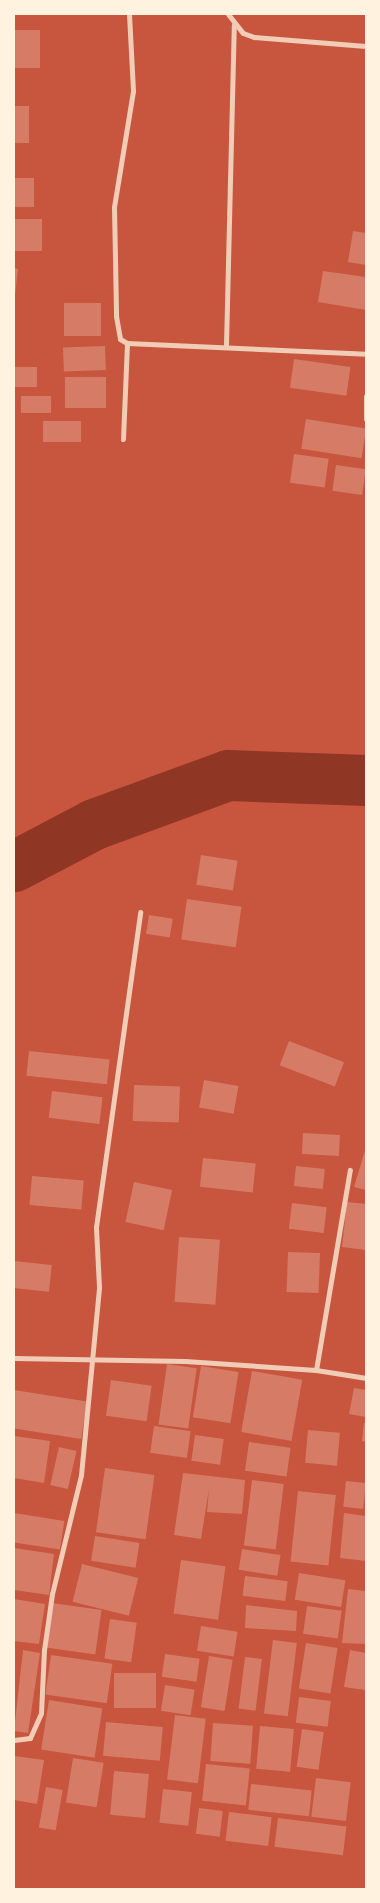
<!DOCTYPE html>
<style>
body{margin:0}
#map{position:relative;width:380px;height:1903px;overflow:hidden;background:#c8553d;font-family:"DM Sans",sans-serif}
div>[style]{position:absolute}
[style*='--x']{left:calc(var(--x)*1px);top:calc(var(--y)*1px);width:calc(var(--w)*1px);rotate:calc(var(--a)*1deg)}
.river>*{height:51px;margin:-25.5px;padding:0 25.5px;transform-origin:25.5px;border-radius:25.5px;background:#8f3625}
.building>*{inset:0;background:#d67c66;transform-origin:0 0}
.minor>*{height:5px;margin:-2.5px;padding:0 2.5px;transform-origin:2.5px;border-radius:2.5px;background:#f1ccb7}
span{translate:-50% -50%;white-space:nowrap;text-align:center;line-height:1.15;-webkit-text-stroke:4px #fff3e0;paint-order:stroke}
.frame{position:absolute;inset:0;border:15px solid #fff3e0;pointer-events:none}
</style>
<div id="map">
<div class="river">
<div style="--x:14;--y:866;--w:90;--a:-27.7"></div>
<div style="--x:94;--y:824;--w:143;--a:-20.1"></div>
<div style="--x:228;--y:775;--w:138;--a:2.1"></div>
</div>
<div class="building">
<div style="left:14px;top:30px;width:26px;height:38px"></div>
<div style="left:14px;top:106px;width:15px;height:37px"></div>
<div style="left:14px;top:178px;width:20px;height:29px"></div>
<div style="left:14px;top:219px;width:28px;height:32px"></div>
<div style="clip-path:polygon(353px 231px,366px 233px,366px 265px,348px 262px)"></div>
<div style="clip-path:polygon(14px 268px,18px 269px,15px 295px,14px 295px)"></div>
<div style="clip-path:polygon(323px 271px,366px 277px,366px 310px,318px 302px)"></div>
<div style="left:64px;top:303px;width:37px;height:33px"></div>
<div style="left:105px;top:346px;width:24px;height:42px;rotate:88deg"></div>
<div style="left:294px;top:359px;width:57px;height:29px;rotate:8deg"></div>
<div style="left:14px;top:367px;width:23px;height:20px"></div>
<div style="left:106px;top:377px;width:31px;height:41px;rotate:90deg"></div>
<div style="left:21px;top:396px;width:30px;height:17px"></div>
<div style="left:306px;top:419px;width:61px;height:30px;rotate:9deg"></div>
<div style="left:43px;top:421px;width:38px;height:21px"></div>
<div style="left:294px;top:454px;width:35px;height:29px;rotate:8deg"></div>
<div style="left:336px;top:465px;width:30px;height:26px;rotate:8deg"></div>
<div style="left:201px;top:855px;width:37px;height:30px;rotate:9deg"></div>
<div style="left:187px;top:899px;width:55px;height:41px;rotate:8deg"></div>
<div style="left:149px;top:915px;width:24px;height:19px;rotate:9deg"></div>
<div style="left:289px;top:1041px;width:59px;height:26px;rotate:21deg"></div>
<div style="left:29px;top:1051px;width:81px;height:25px;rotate:6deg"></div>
<div style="left:204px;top:1080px;width:35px;height:28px;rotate:10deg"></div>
<div style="left:134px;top:1085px;width:46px;height:36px;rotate:2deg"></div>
<div style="left:52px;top:1091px;width:51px;height:27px;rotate:7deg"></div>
<div style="left:303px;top:1133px;width:37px;height:21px;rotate:3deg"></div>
<div style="clip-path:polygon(366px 1147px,366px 1190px,354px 1187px)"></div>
<div style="left:203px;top:1158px;width:53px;height:29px;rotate:6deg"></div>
<div style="left:296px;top:1166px;width:29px;height:20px;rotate:6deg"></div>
<div style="left:32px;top:1176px;width:52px;height:29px;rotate:5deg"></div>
<div style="left:134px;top:1182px;width:39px;height:41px;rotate:12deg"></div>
<div style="clip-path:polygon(347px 1202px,366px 1204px,366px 1250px,342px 1247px)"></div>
<div style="left:292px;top:1203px;width:35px;height:26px;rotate:7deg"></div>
<div style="left:179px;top:1237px;width:41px;height:65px;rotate:4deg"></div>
<div style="left:288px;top:1252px;width:32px;height:40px;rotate:2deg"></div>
<div style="left:14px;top:1261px;width:38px;height:27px;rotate:6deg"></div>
<div style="left:167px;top:1364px;width:30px;height:61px;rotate:8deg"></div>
<div style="left:201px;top:1366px;width:38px;height:52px;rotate:9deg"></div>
<div style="left:252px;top:1371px;width:51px;height:62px;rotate:10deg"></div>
<div style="left:111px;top:1380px;width:41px;height:36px;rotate:8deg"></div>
<div style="clip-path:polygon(354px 1388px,366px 1390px,366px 1417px,349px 1414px)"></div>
<div style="left:14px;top:1390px;width:74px;height:38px;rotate:9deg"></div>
<div style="clip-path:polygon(364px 1423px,366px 1423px,366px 1442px,362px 1441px)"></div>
<div style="left:154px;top:1426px;width:37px;height:27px;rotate:8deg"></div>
<div style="left:308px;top:1430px;width:32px;height:33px;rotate:5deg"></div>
<div style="left:195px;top:1435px;width:29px;height:26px;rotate:8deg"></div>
<div style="clip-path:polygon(14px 1436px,50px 1441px,44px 1483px,14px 1478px)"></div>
<div style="left:249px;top:1442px;width:42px;height:29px;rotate:8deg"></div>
<div style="left:59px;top:1447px;width:18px;height:39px;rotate:13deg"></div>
<div style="left:105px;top:1468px;width:50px;height:65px;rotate:8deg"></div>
<div style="clip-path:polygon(183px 1473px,245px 1480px,242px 1514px,207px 1512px,209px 1489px,201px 1539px,174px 1535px)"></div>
<div style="left:252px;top:1480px;width:32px;height:66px;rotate:7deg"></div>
<div style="left:346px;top:1481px;width:20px;height:26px;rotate:6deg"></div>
<div style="left:298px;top:1491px;width:38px;height:71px;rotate:6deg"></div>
<div style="left:14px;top:1513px;width:51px;height:29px;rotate:9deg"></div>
<div style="clip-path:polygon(344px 1513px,366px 1516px,366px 1561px,340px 1558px)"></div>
<div style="left:95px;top:1536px;width:45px;height:25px;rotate:9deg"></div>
<div style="clip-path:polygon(14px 1548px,54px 1554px,49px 1595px,14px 1590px)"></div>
<div style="left:242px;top:1549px;width:39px;height:21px;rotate:9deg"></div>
<div style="left:181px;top:1560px;width:45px;height:54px;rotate:8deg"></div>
<div style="left:82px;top:1564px;width:58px;height:39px;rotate:14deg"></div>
<div style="left:299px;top:1573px;width:47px;height:27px;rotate:9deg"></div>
<div style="left:245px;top:1576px;width:43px;height:20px;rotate:7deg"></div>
<div style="clip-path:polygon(348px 1589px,366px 1591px,366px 1644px,342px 1643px)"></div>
<div style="clip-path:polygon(14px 1599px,45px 1604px,39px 1644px,14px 1641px)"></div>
<div style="left:52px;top:1603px;width:50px;height:45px;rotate:8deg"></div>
<div style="clip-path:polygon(246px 1605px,297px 1611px,296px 1631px,245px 1628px)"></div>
<div style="left:307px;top:1606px;width:35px;height:28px;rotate:8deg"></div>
<div style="left:110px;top:1619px;width:27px;height:40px;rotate:8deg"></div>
<div style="left:201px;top:1626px;width:37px;height:25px;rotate:9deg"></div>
<div style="left:273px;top:1640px;width:24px;height:74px;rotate:7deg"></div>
<div style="left:306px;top:1643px;width:32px;height:46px;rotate:9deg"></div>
<div style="clip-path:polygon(23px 1650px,40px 1653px,28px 1733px,14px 1731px)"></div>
<div style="clip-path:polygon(350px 1650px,366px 1653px,365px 1690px,344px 1687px)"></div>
<div style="left:165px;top:1654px;width:35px;height:23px;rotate:8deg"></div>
<div style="left:51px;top:1655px;width:62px;height:40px;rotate:8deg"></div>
<div style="left:209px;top:1656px;width:24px;height:52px;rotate:9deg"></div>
<div style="left:245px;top:1657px;width:17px;height:52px;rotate:7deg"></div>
<div style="left:114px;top:1673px;width:42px;height:35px"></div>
<div style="left:165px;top:1685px;width:30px;height:26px;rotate:9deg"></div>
<div style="left:299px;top:1697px;width:32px;height:26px;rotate:7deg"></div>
<div style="left:49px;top:1700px;width:54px;height:50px;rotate:9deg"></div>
<div style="left:175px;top:1715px;width:31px;height:65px;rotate:7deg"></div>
<div style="left:106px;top:1722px;width:57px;height:34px;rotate:5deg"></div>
<div style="left:213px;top:1723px;width:40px;height:38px;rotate:4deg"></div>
<div style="left:260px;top:1726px;width:34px;height:43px;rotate:5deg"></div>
<div style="left:302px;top:1729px;width:22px;height:38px;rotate:8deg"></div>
<div style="clip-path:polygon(14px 1756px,44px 1760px,37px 1804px,14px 1800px)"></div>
<div style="left:73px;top:1758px;width:31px;height:45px;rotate:9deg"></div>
<div style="left:206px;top:1764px;width:44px;height:37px;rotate:6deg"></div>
<div style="left:114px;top:1771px;width:35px;height:44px;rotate:5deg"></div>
<div style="left:316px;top:1778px;width:35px;height:39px;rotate:7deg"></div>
<div style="left:251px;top:1784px;width:61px;height:26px;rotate:6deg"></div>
<div style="left:46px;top:1787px;width:17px;height:41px;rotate:10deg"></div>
<div style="left:163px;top:1789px;width:29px;height:34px;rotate:6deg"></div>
<div style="left:199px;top:1808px;width:24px;height:26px;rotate:7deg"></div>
<div style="left:229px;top:1812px;width:43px;height:29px;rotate:7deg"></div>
<div style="left:278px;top:1818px;width:69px;height:29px;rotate:7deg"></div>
</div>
<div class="minor">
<div style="--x:129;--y:14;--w:77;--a:87"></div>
<div style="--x:133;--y:91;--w:118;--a:99.3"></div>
<div style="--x:114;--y:207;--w:109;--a:88.9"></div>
<div style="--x:116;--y:316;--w:23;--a:80"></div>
<div style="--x:120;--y:339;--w:8;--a:30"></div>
<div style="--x:127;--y:343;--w:239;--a:2.6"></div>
<div style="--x:228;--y:14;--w:24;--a:52"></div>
<div style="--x:243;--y:33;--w:12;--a:20"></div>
<div style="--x:254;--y:37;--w:112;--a:4.6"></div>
<div style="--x:226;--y:345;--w:320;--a:-88.6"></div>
<div style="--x:366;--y:396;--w:23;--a:90"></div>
<div style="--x:123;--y:439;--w:96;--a:-87.6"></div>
<div style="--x:14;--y:1358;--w:171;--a:1"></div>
<div style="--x:185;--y:1361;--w:131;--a:3.9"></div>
<div style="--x:316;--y:1370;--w:51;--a:9.1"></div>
<div style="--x:316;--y:1370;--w:203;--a:-80.4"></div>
<div style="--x:14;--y:1740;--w:16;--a:-7"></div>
<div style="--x:30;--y:1738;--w:27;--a:-66"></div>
<div style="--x:41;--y:1713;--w:63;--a:-87.3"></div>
<div style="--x:44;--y:1650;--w:57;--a:-81.9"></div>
<div style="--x:52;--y:1594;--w:122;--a:-76.3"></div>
<div style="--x:81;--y:1475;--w:189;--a:-84.5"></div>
<div style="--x:99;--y:1287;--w:60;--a:-92.9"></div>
<div style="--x:96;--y:1227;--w:318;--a:-82"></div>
</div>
<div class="frame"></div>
</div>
